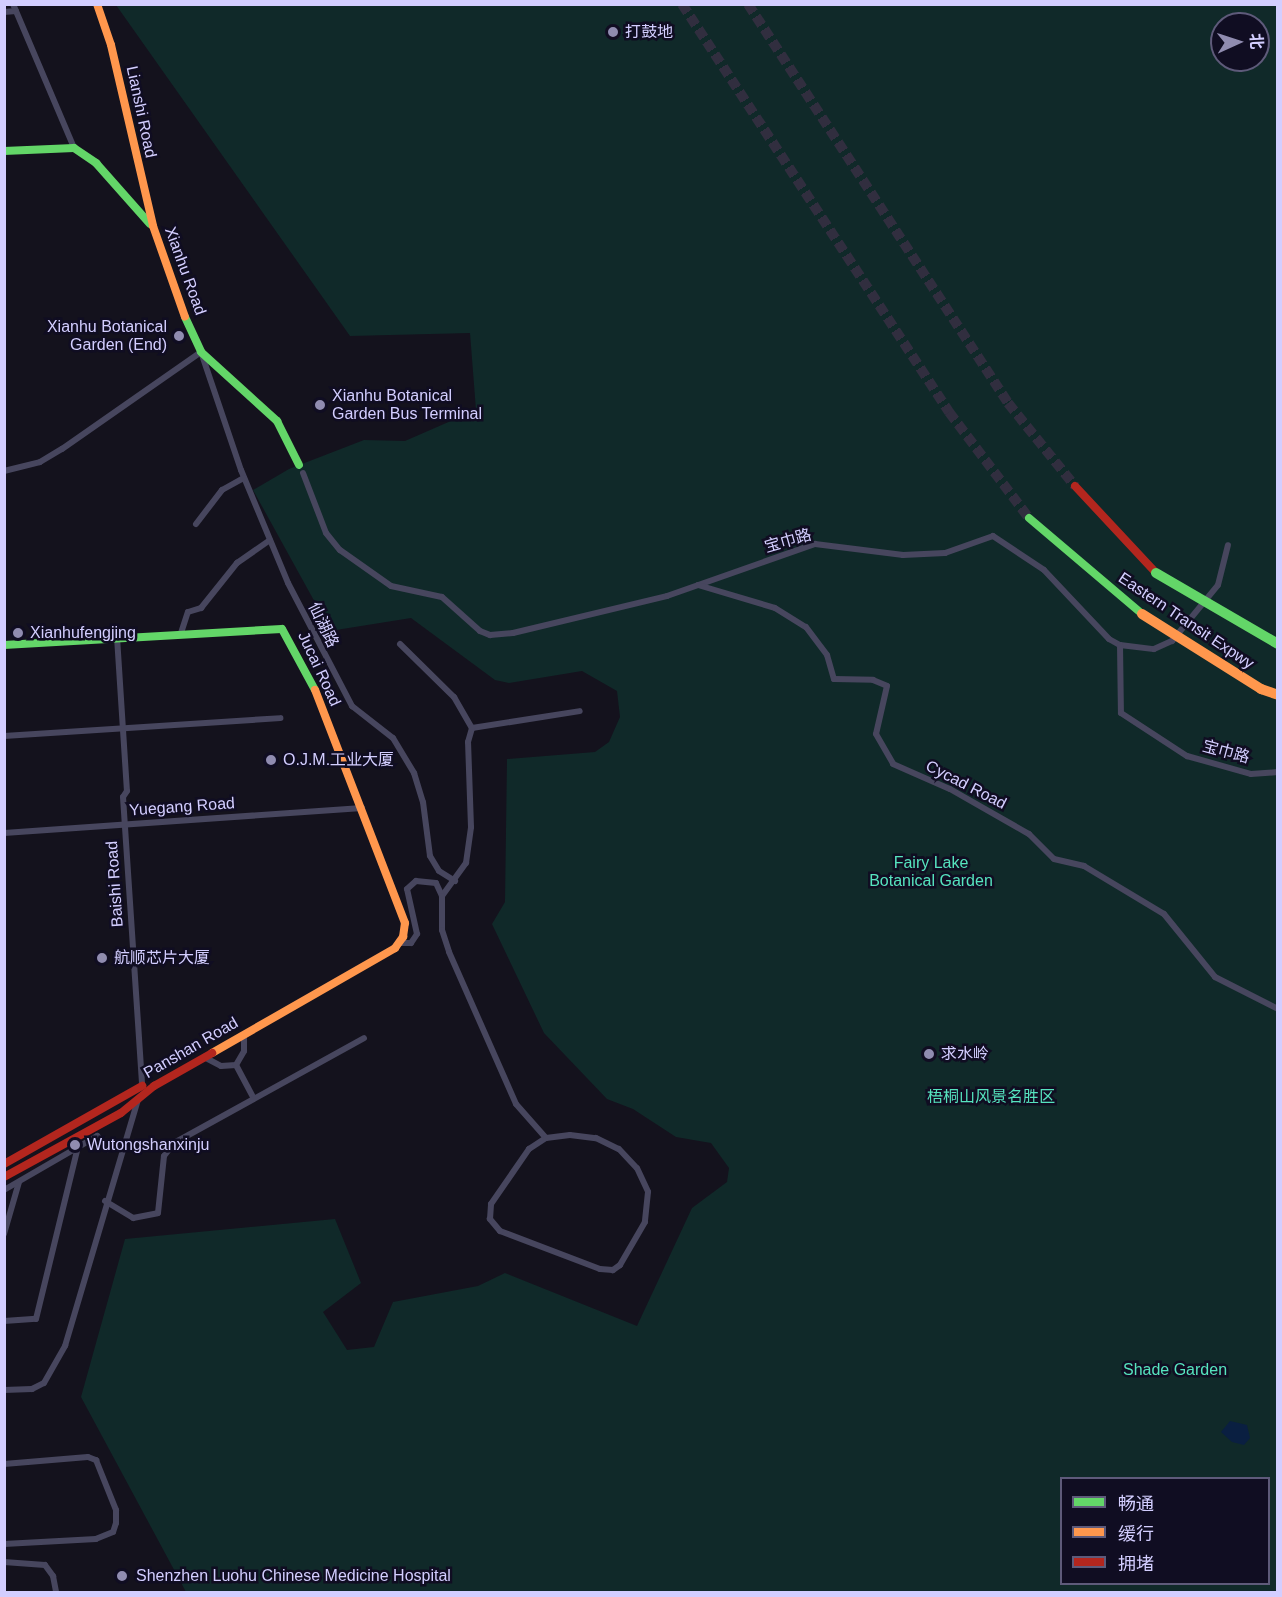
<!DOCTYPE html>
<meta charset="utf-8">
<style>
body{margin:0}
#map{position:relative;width:1282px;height:1597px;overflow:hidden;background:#14121d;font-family:Arial,"Noto Sans SC",sans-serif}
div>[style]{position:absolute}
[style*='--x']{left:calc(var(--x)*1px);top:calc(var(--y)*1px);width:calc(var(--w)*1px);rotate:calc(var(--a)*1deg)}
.green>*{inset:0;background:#102929}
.water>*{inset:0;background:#0a1f41}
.highway-tunnel>*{height:10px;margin-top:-5px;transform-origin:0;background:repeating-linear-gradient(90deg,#312e3f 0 10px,transparent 0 15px)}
.street>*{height:6px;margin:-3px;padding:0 3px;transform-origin:3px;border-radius:3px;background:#47465e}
.fast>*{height:8px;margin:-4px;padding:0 4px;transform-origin:4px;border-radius:4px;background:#63d668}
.slow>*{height:8px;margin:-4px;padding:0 4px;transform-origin:4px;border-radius:4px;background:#ff974d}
.jam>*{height:8px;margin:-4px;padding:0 4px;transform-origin:4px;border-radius:4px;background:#b3261e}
.fast-bridge>*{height:10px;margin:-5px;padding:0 5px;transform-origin:5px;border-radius:5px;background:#63d668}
.slow-bridge>*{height:10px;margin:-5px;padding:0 5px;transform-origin:5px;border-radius:5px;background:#ff974d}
.dots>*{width:16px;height:16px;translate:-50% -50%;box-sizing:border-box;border:3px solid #100d22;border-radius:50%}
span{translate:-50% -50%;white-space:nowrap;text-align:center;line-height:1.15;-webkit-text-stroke:5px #100d22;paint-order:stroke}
.poi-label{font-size:16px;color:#d3ceff}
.left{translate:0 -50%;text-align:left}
.right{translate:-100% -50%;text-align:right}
.street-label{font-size:16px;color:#d3ceff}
.park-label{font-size:16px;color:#56e3be}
.frame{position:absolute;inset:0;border:6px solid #d3ceff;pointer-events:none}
.legend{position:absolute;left:1060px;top:1477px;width:210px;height:108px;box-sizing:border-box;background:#100d22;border:2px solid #5e5a7a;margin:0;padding:8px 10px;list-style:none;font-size:18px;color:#d3ceff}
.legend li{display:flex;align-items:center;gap:12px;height:30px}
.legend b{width:30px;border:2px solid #5e5a7a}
.north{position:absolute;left:1210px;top:12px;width:60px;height:60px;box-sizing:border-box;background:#100d22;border:2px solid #5e5a7a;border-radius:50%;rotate:87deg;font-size:16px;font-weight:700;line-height:24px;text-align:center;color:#d3ceff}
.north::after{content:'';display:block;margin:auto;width:21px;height:27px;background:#908cb0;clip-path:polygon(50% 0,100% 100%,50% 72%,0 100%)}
</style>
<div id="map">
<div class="green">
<div style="clip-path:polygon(evenodd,116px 5px,1277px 5px,1277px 1592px,186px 1592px,81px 1397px,125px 1239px,335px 1219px,361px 1283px,323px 1312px,347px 1350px,374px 1347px,393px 1302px,478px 1286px,505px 1273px,637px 1326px,692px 1208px,727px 1182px,729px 1168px,711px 1143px,676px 1137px,633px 1109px,607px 1099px,544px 1033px,492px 924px,505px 902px,507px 759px,595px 752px,609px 742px,620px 717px,617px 691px,582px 671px,509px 683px,495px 680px,411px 618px,336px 630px,317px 606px,253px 490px,289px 469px,364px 440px,405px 441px,476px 410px,470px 333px,350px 336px,116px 5px,1222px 24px,1258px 24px,1258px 60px,1222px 60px,1222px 24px,116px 5px,1062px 1478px,1268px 1478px,1268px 1584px,1062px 1584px,1062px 1478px)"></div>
</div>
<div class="water">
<div style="clip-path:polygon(1230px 1421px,1247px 1425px,1250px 1438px,1244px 1445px,1232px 1442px,1221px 1432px)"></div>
</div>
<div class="highway-tunnel">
<div style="--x:682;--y:4;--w:488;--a:56.8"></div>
<div style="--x:949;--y:412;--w:133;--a:53"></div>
<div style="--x:748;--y:4;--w:476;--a:56.9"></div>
<div style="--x:1008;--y:403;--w:107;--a:51.1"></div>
</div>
<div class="street">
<div style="--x:13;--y:4;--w:156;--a:67"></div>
<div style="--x:4;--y:12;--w:12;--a:-5"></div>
<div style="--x:4;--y:471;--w:37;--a:-14"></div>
<div style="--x:40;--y:462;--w:26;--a:-31"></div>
<div style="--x:62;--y:449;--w:169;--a:-34.9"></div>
<div style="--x:201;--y:352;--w:125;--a:71.3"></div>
<div style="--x:241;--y:470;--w:122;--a:67.4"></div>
<div style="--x:288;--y:583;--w:139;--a:62.5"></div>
<div style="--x:352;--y:706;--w:52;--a:38"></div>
<div style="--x:393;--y:738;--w:41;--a:59"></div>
<div style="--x:414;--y:773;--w:30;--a:73"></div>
<div style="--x:423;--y:802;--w:54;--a:82.6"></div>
<div style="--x:430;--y:856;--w:17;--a:59"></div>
<div style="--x:439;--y:871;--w:19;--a:32"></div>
<div style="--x:303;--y:473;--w:64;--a:69"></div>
<div style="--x:326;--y:533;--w:22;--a:51"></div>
<div style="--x:340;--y:550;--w:62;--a:35.2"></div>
<div style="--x:391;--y:586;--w:52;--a:12.2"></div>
<div style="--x:442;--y:597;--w:51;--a:41.8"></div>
<div style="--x:480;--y:631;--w:11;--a:22"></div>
<div style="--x:490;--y:635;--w:23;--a:-5"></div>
<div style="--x:513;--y:633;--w:158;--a:-13.5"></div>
<div style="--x:667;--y:596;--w:157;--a:-19.4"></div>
<div style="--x:815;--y:544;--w:89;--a:7.1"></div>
<div style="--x:903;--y:555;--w:42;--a:-2.7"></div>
<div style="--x:945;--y:553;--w:51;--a:-19.5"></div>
<div style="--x:993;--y:536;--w:61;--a:33.7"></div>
<div style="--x:1044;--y:570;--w:95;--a:46.7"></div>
<div style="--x:1109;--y:639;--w:13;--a:29"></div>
<div style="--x:1120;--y:645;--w:34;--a:7"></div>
<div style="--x:1154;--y:649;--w:20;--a:-24"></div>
<div style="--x:1172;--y:641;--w:72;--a:-50.6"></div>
<div style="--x:1218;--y:585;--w:41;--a:-76"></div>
<div style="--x:196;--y:524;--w:43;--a:-52.6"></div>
<div style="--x:222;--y:490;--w:25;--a:-29"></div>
<div style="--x:698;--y:585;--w:80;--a:16.6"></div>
<div style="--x:775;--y:608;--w:36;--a:32"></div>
<div style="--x:806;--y:627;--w:35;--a:53"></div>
<div style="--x:827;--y:655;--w:25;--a:74"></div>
<div style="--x:834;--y:679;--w:39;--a:1"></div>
<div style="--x:873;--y:680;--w:15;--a:23"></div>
<div style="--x:887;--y:686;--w:49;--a:102.9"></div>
<div style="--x:876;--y:734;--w:34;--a:60"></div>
<div style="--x:893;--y:764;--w:62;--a:23.7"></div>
<div style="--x:950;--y:789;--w:91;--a:29.7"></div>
<div style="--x:1029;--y:834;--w:35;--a:45"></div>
<div style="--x:1054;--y:859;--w:31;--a:13"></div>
<div style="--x:1084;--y:866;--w:93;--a:31"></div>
<div style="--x:1164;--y:914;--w:81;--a:51"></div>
<div style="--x:1215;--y:977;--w:71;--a:26.9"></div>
<div style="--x:181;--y:633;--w:22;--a:-72"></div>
<div style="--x:188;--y:612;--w:14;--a:-17"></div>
<div style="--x:201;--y:608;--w:58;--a:-51.3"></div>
<div style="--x:237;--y:563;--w:40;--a:-34.9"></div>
<div style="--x:117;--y:637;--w:154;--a:86.3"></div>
<div style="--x:127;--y:791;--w:7;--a:124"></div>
<div style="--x:123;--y:797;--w:290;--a:86.2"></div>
<div style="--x:400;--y:644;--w:76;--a:44.5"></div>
<div style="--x:454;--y:697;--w:36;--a:60"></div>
<div style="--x:1120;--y:645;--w:68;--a:89.2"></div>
<div style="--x:1121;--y:713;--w:79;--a:33.1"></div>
<div style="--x:1187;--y:756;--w:66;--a:15.7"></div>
<div style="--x:1251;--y:774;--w:27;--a:-4"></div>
<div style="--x:472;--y:728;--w:109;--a:-8.9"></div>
<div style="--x:4;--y:736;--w:277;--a:-3.7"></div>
<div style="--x:4;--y:833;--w:359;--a:-4"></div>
<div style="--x:442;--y:896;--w:41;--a:-54"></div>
<div style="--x:466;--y:863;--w:36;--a:-82"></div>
<div style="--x:471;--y:827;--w:85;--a:-92"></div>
<div style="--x:468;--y:742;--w:15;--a:-74"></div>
<div style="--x:400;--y:943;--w:11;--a:0"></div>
<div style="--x:411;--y:943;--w:11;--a:-56"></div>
<div style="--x:417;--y:934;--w:46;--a:-102.5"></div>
<div style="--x:407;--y:889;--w:12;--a:-42"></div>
<div style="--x:416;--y:881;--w:20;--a:6"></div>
<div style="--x:436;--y:883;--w:14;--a:65"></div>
<div style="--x:442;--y:896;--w:34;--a:90"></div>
<div style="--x:442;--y:930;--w:23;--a:72"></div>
<div style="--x:449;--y:952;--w:166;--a:66.2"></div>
<div style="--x:516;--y:1104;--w:45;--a:48.6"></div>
<div style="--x:204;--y:1057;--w:19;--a:28"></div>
<div style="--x:221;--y:1066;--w:15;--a:-4"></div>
<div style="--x:236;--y:1065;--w:16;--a:-60"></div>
<div style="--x:244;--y:1051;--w:16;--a:-90"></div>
<div style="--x:236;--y:1065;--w:38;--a:62"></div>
<div style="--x:570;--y:1135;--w:26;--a:7"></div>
<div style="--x:596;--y:1138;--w:25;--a:26"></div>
<div style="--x:619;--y:1149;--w:26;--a:47"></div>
<div style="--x:637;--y:1168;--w:26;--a:65"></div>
<div style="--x:648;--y:1192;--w:30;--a:96"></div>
<div style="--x:645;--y:1222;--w:50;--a:120.2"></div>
<div style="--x:620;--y:1265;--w:9;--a:144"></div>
<div style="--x:613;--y:1270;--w:13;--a:-176"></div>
<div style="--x:600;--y:1269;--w:107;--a:-159.2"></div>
<div style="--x:500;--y:1231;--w:16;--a:-130"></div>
<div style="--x:490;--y:1219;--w:15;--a:-86"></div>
<div style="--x:491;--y:1204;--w:67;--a:-55.4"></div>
<div style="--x:529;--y:1149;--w:20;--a:-33"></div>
<div style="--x:546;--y:1138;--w:24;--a:-7"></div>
<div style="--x:4;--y:1190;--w:108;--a:-30.1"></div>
<div style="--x:97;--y:1136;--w:17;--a:50"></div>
<div style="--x:105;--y:1201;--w:33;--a:31"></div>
<div style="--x:133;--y:1218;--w:25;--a:-11"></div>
<div style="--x:158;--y:1213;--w:57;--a:-84"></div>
<div style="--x:164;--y:1156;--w:16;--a:-52"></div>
<div style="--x:174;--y:1143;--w:217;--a:-28.9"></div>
<div style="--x:4;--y:1234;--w:54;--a:-73.9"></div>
<div style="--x:4;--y:1321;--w:32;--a:-4"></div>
<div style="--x:36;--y:1319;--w:177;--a:-76.3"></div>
<div style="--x:4;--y:1390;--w:28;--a:-2"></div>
<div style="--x:32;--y:1389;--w:13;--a:-27"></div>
<div style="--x:44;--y:1383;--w:43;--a:-60.4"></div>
<div style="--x:65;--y:1346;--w:258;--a:-73.5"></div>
<div style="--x:4;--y:1464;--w:84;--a:-4.8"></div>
<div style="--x:88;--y:1457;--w:9;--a:21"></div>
<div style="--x:96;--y:1460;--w:54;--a:68.2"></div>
<div style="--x:116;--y:1510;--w:13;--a:90"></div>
<div style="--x:116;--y:1523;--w:9;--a:108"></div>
<div style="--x:113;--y:1532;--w:18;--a:158"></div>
<div style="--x:96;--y:1539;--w:92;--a:176.9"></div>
<div style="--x:4;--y:1562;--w:41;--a:4.2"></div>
<div style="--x:45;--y:1565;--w:14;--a:54"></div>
<div style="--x:53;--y:1576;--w:16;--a:79"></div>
</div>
<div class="fast">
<div style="--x:4;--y:151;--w:70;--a:-2.5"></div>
<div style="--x:74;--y:148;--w:27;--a:34"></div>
<div style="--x:96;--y:163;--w:81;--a:48.5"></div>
<div style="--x:185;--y:317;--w:38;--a:65"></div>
<div style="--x:201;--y:352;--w:103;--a:42.2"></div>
<div style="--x:277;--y:421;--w:49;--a:63.4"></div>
<div style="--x:1029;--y:518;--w:148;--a:40.3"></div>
<div style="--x:4;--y:645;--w:278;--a:-3.3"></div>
<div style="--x:282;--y:629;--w:69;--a:61.6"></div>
</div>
<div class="slow">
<div style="--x:97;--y:4;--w:43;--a:71.1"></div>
<div style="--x:111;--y:45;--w:186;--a:76.9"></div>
<div style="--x:153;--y:226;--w:96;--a:70.6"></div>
<div style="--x:212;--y:1053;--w:211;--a:-29.8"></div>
<div style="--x:395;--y:948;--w:14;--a:-54"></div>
<div style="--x:403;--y:937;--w:14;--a:-82"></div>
<div style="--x:405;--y:923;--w:250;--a:-111.1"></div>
</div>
<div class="jam">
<div style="--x:1075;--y:486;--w:119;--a:47"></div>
<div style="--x:4;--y:1164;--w:159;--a:-29.5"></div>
<div style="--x:4;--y:1177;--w:133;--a:-28.7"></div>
<div style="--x:121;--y:1113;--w:43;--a:-39.3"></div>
<div style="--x:154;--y:1086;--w:67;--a:-29.6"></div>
</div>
<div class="fast-bridge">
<div style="--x:1156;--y:573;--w:141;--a:30.2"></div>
</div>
<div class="slow-bridge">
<div style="--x:1142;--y:614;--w:141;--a:32.2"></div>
<div style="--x:1261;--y:689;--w:18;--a:19"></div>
</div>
<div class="dots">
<div style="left:613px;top:32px;background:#908cb0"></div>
<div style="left:179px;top:336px;background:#908cb0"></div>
<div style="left:320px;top:405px;background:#908cb0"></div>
<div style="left:18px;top:633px;background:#908cb0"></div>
<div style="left:271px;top:760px;background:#908cb0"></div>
<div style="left:102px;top:958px;background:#908cb0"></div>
<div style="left:929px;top:1054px;background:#908cb0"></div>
<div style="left:75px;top:1145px;background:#908cb0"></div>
<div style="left:122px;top:1576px;background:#908cb0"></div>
</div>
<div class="poi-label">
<span class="left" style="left:625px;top:32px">打鼓地</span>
<span class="right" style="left:167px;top:336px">Xianhu Botanical<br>Garden (End)</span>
<span class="left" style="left:332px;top:405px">Xianhu Botanical<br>Garden Bus Terminal</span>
<span class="left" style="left:30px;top:633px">Xianhufengjing</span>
<span class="left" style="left:283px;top:760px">O.J.M.工业大厦</span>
<span class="left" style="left:114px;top:958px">航顺芯片大厦</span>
<span class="left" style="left:941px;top:1054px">求水岭</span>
<span class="left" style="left:87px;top:1145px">Wutongshanxinju</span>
<span class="left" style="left:136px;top:1576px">Shenzhen Luohu Chinese Medicine Hospital</span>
</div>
<div class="street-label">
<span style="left:141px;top:112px;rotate:78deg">Lianshi Road</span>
<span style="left:185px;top:271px;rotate:70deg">Xianhu Road</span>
<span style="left:788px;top:541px;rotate:-16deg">宝巾路</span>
<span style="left:1186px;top:621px;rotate:34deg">Eastern Transit Expwy</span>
<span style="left:323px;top:625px;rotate:64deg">仙湖路</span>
<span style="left:319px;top:669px;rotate:65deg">Jucai Road</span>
<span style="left:1226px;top:752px;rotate:15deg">宝巾路</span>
<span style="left:966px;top:785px;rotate:27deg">Cycad Road</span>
<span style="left:182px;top:807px;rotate:-4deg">Yuegang Road</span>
<span style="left:115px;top:884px;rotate:-94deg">Baishi Road</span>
<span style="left:191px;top:1048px;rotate:-30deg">Panshan Road</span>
</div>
<div class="park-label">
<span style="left:931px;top:872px">Fairy Lake<br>Botanical Garden</span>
<span style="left:991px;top:1097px">梧桐山风景名胜区</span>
<span style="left:1175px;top:1370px">Shade Garden</span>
</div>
<div class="frame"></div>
<ul class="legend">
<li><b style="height:8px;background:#63d668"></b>畅通</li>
<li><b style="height:8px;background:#ff974d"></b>缓行</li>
<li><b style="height:8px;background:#b3261e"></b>拥堵</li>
</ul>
<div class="north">北</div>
</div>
